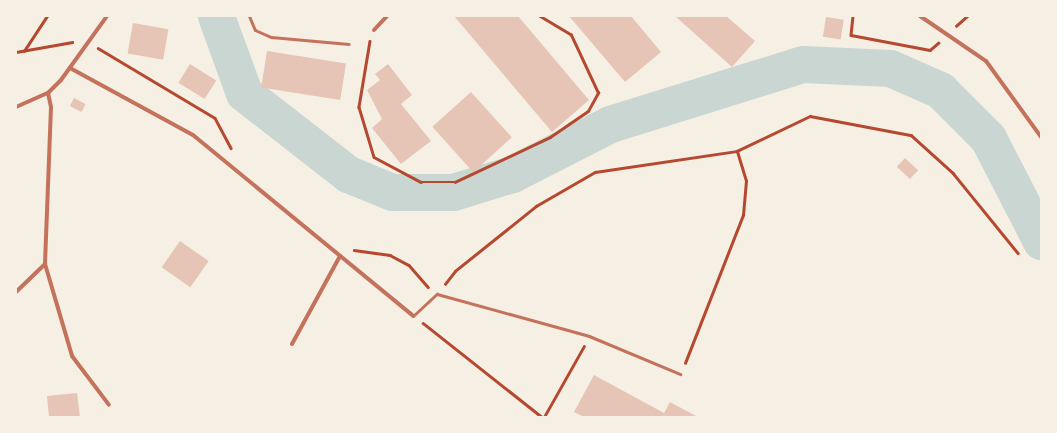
<!DOCTYPE html>
<style>
body{margin:0}
#map{position:relative;width:1057px;height:433px;overflow:hidden;background:#f6efe4;font-family:Quicksand,sans-serif}
div>[style]{position:absolute}
[style*='--x']{left:calc(var(--x)*1px);top:calc(var(--y)*1px);width:calc(var(--w)*1px);rotate:calc(var(--a)*1deg)}
.river>*{height:37px;margin:-18.5px;padding:0 18.5px;transform-origin:18.5px;border-radius:18.5px;background:#c9d6d2}
.building>*{inset:0;background:#e6c5b7;transform-origin:0 0}
.path>*{height:2.5px;margin:-1.25px;padding:0 1.25px;transform-origin:1.25px;border-radius:1.25px;background:#b5482f}
.service>*{height:3px;margin:-1.5px;padding:0 1.5px;transform-origin:1.5px;border-radius:1.5px;background:#c5725c}
.minor>*{height:4px;margin:-2px;padding:0 2px;transform-origin:2px;border-radius:2px;background:#c5725c}
span{translate:-50% -50%;white-space:nowrap;text-align:center;line-height:1.15;-webkit-text-stroke:3px #f6efe4;paint-order:stroke}
.frame{position:absolute;inset:0;border:17px solid #f6efe4;pointer-events:none}
</style>
<div id="map">
<div class="river">
<div style="--x:216;--y:16;--w:82;--a:70"></div>
<div style="--x:244;--y:93;--w:132;--a:37.9"></div>
<div style="--x:348;--y:174;--w:48;--a:22.2"></div>
<div style="--x:392;--y:192;--w:61;--a:0"></div>
<div style="--x:453;--y:192;--w:62;--a:-17"></div>
<div style="--x:512;--y:174;--w:110;--a:-27"></div>
<div style="--x:610;--y:124;--w:202;--a:-17.3"></div>
<div style="--x:803;--y:64;--w:87;--a:2.6"></div>
<div style="--x:890;--y:68;--w:55;--a:23.7"></div>
<div style="--x:940;--y:90;--w:68;--a:45"></div>
<div style="--x:988;--y:138;--w:116;--a:62.8"></div>
</div>
<div class="building">
<div style="clip-path:polygon(454px 16px,518px 16px,589px 100px,552px 132px)"></div>
<div style="clip-path:polygon(569px 16px,631px 16px,661px 52px,625px 82px)"></div>
<div style="clip-path:polygon(675px 16px,726px 16px,755px 41px,732px 67px)"></div>
<div style="left:826px;top:17px;width:18px;height:20px;rotate:9deg"></div>
<div style="left:133px;top:23px;width:36px;height:31px;rotate:10deg"></div>
<div style="left:267px;top:51px;width:80px;height:37px;rotate:9deg"></div>
<div style="left:190px;top:64px;width:31px;height:22px;rotate:32deg"></div>
<div style="clip-path:polygon(388px 64px,412px 95px,401px 104px,431px 141px,401px 164px,372px 128px,382px 119px,367px 90px,380px 80px,375px 74px)"></div>
<div style="left:471px;top:92px;width:61px;height:52px;rotate:48deg"></div>
<div style="left:74px;top:98px;width:13px;height:9px;rotate:27deg"></div>
<div style="left:905px;top:158px;width:18px;height:12px;rotate:43deg"></div>
<div style="left:180px;top:241px;width:35px;height:32px;rotate:35deg"></div>
<div style="clip-path:polygon(594px 375px,664px 413px,670px 402px,698px 417px,584px 417px,574px 412px)"></div>
<div style="clip-path:polygon(77px 393px,80px 417px,49px 417px,47px 396px)"></div>
</div>
<div class="path">
<div style="--x:853;--y:16;--w:19;--a:96"></div>
<div style="--x:851;--y:35;--w:80;--a:10.8"></div>
<div style="--x:930;--y:50;--w:11;--a:-41"></div>
<div style="--x:956;--y:26;--w:15;--a:-42"></div>
<div style="--x:370;--y:41;--w:67;--a:99.5"></div>
<div style="--x:359;--y:107;--w:52;--a:73.3"></div>
<div style="--x:374;--y:157;--w:53;--a:28"></div>
<div style="--x:421;--y:182;--w:34;--a:0"></div>
<div style="--x:455;--y:182;--w:105;--a:-25.3"></div>
<div style="--x:550;--y:137;--w:46;--a:-34.4"></div>
<div style="--x:588;--y:111;--w:21;--a:-61"></div>
<div style="--x:598;--y:93;--w:64;--a:-115"></div>
<div style="--x:571;--y:35;--w:37;--a:-149"></div>
<div style="--x:98;--y:48;--w:136;--a:30.9"></div>
<div style="--x:215;--y:118;--w:34;--a:62"></div>
<div style="--x:24;--y:51;--w:42;--a:-56.7"></div>
<div style="--x:16;--y:52;--w:57;--a:-10.1"></div>
<div style="--x:354;--y:250;--w:36;--a:8"></div>
<div style="--x:390;--y:255;--w:21;--a:28"></div>
<div style="--x:409;--y:265;--w:29;--a:49"></div>
<div style="--x:445;--y:284;--w:16;--a:-52"></div>
<div style="--x:455;--y:271;--w:104;--a:-38.7"></div>
<div style="--x:536;--y:206;--w:68;--a:-30"></div>
<div style="--x:595;--y:172;--w:144;--a:-8.4"></div>
<div style="--x:737;--y:151;--w:81;--a:-25.6"></div>
<div style="--x:810;--y:116;--w:103;--a:10.7"></div>
<div style="--x:911;--y:135;--w:57;--a:42.1"></div>
<div style="--x:953;--y:173;--w:103;--a:50.9"></div>
<div style="--x:423;--y:323;--w:152;--a:38.3"></div>
<div style="--x:685;--y:363;--w:159;--a:-68.6"></div>
<div style="--x:743;--y:215;--w:34;--a:-85"></div>
<div style="--x:746;--y:181;--w:31;--a:-107"></div>
<div style="--x:544;--y:417;--w:81;--a:-60.6"></div>
</div>
<div class="service">
<div style="--x:249;--y:16;--w:15;--a:67"></div>
<div style="--x:255;--y:30;--w:17;--a:24"></div>
<div style="--x:271;--y:37;--w:78;--a:5.1"></div>
<div style="--x:413;--y:316;--w:33;--a:-43"></div>
<div style="--x:437;--y:294;--w:158;--a:15.4"></div>
<div style="--x:589;--y:336;--w:99;--a:22.7"></div>
</div>
<div class="minor">
<div style="--x:920;--y:16;--w:80;--a:34.3"></div>
<div style="--x:986;--y:61;--w:94;--a:54.1"></div>
<div style="--x:374;--y:30;--w:19;--a:-47"></div>
<div style="--x:70;--y:68;--w:140;--a:28.6"></div>
<div style="--x:193;--y:135;--w:285;--a:39.4"></div>
<div style="--x:48;--y:93;--w:14;--a:78"></div>
<div style="--x:51;--y:107;--w:157;--a:92.2"></div>
<div style="--x:45;--y:264;--w:96;--a:73.6"></div>
<div style="--x:72;--y:356;--w:61;--a:52.9"></div>
<div style="--x:16;--y:107;--w:35;--a:-24"></div>
<div style="--x:48;--y:93;--w:18;--a:-45"></div>
<div style="--x:61;--y:80;--w:79;--a:-54.3"></div>
<div style="--x:16;--y:292;--w:40;--a:-44"></div>
<div style="--x:292;--y:344;--w:100;--a:-61.4"></div>
</div>
<div class="frame"></div>
</div>
